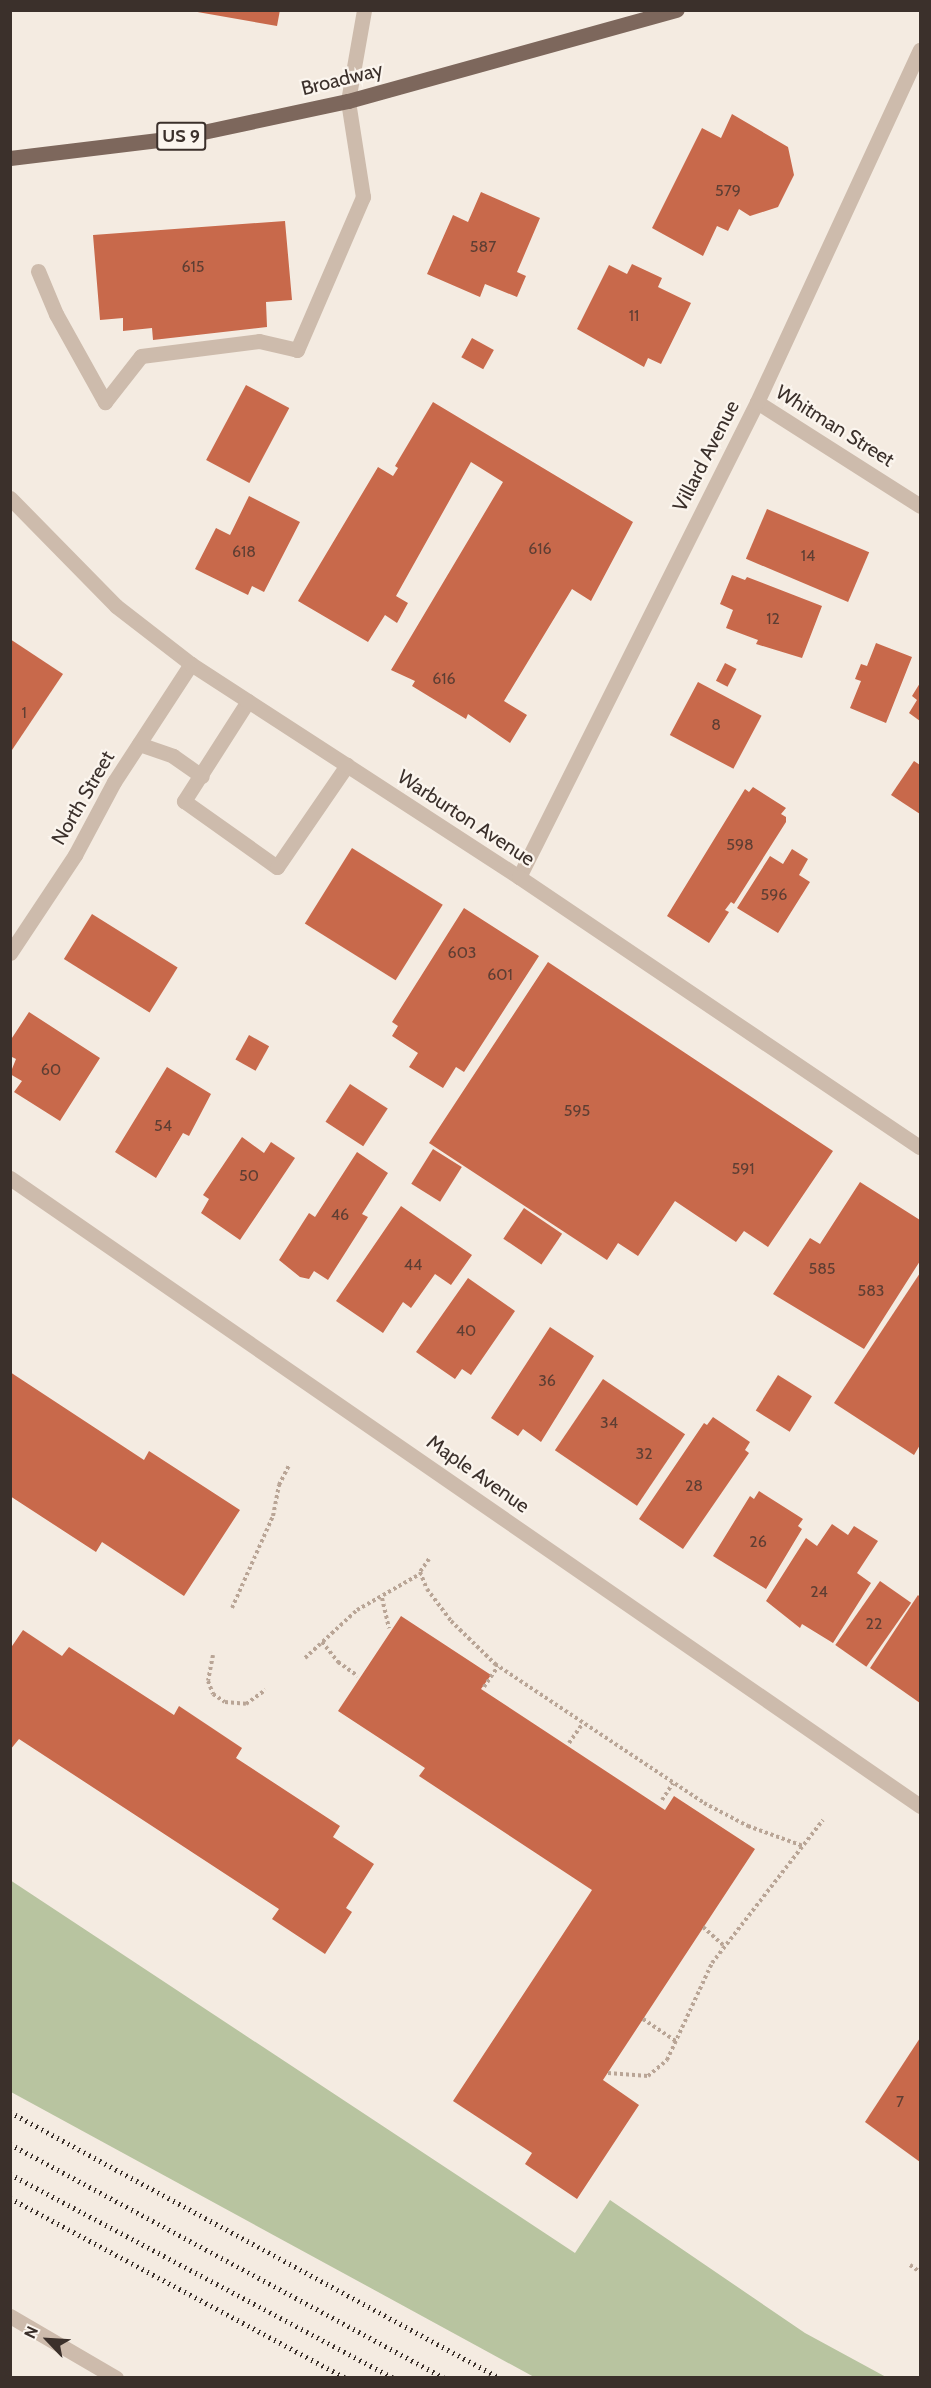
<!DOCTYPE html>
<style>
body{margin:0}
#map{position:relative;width:931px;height:2388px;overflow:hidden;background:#f4ebe1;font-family:Cabin,sans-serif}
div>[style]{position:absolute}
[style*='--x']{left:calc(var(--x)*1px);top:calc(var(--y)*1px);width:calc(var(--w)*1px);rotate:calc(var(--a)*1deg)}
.green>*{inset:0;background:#b8c4a0}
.building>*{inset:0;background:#c8694b;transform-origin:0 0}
.path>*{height:4px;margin-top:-2px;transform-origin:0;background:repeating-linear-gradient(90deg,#b9a596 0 3px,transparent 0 6px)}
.service>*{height:15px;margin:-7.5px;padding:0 7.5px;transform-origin:7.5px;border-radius:7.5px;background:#cdbbac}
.minor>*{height:15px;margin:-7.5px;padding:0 7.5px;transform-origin:7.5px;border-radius:7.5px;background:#cdbbac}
.tertiary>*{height:15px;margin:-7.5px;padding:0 7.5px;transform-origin:7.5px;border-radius:7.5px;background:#cdbbac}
.primary>*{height:15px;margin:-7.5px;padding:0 7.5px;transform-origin:7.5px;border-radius:7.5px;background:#7d675c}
.rail>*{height:4.5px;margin-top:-2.25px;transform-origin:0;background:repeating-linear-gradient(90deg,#3b302b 0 1.5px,transparent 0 6px)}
span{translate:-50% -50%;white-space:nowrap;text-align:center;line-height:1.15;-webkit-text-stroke:4.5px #fbf5ee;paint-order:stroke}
.number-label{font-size:16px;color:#5e3e33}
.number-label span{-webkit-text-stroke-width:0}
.shield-label span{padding:2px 4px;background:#fbf5ee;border:2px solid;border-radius:4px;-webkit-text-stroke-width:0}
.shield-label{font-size:18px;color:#3b302b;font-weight:700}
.street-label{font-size:20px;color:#3b302b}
.frame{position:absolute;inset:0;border:12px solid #3b302b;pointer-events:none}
.north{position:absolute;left:18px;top:2310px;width:60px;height:60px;-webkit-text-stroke:4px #fbf5ee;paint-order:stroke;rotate:295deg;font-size:16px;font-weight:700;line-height:24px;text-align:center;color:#3b302b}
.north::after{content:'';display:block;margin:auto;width:21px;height:27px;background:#3b302b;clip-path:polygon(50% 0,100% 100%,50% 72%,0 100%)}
</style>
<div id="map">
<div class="green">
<div style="clip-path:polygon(10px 1880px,575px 2253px,610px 2200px,805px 2333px,886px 2377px,534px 2377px,11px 2092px)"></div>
</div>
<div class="building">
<div style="clip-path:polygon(186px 10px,280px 10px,277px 26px)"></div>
<div style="clip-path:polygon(732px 114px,788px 147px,794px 175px,778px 207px,750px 216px,739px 209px,728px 231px,717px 226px,703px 256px,652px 228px,702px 128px,721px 138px)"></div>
<div style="clip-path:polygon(481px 192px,540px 218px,517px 272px,526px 276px,517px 297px,485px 284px,480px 297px,427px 274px,453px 215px,468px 222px)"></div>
<div style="clip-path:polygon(285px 221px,292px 300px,266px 302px,267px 327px,153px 340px,152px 328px,123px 331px,123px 318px,100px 320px,93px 235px)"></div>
<div style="clip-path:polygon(632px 264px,662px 278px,658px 287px,691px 303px,661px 364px,648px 358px,644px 367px,577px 329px,609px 265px,627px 274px)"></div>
<div style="left:472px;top:338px;width:25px;height:22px;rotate:29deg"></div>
<div style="left:246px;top:385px;width:49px;height:85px;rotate:28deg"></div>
<div style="clip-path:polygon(433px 402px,633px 522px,591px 601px,572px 589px,504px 701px,527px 715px,510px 743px,468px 714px,466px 719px,412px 686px,415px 681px,391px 670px,503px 482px,471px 462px,396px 596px,408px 603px,397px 623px,385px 615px,368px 642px,298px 601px,378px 467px,393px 476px,398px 468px,395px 466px)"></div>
<div style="clip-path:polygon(249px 496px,300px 522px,264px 592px,252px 586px,248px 595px,195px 569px,216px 528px,230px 535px)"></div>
<div style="left:767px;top:509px;width:111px;height:54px;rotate:23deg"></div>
<div style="clip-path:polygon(732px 575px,745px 580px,747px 577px,822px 606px,802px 658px,756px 644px,758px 640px,726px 628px,733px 610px,720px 604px)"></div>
<div style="clip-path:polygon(10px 639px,63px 674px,10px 753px)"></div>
<div style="clip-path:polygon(876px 643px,912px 657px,886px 723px,850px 708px,861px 681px,855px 679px,861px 664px,867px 666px)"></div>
<div style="left:725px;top:663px;width:13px;height:20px;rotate:27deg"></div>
<div style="left:698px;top:682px;width:72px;height:60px;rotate:28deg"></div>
<div style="clip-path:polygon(920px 683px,920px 721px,909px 713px,917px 700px,912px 696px)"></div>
<div style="clip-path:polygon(914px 761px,920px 765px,920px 814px,891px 795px)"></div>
<div style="clip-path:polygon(753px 787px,786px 808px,781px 814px,786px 817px,786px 822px,734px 904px,731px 902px,725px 910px,729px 912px,709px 943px,667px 916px,745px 789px,749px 792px)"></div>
<div style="left:352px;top:848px;width:107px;height:89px;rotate:32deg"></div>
<div style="clip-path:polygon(792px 849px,808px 859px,799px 875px,810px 882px,778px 933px,737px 908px,770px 856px,783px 864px)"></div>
<div style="clip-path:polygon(464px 908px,539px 956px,464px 1072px,456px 1067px,443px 1088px,409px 1067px,418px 1053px,392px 1036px,398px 1026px,392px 1022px)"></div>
<div style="left:92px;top:914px;width:101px;height:53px;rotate:32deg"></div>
<div style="clip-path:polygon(548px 962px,833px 1151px,768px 1247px,744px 1231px,736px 1242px,675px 1201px,638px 1256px,618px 1243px,607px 1260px,429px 1143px)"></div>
<div style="clip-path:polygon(29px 1012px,100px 1058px,60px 1121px,14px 1092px,22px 1081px,10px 1074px,16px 1059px,10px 1056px,10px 1041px)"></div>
<div style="left:249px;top:1035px;width:23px;height:28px;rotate:29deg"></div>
<div style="clip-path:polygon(167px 1067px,211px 1094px,189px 1136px,183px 1133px,156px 1178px,115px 1152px)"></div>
<div style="left:350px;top:1084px;width:45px;height:45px;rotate:33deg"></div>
<div style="clip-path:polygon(242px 1137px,264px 1153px,271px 1142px,295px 1158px,240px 1240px,201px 1213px,209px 1199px,203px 1195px)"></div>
<div style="left:433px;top:1149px;width:34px;height:41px;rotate:32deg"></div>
<div style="clip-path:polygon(357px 1152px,388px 1173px,362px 1214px,368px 1217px,328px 1280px,314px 1271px,309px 1279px,300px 1277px,279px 1260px,309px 1213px,315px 1217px)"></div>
<div style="clip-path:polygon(860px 1182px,920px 1220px,920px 1261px,864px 1349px,773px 1294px,810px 1238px,820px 1244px)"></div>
<div style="clip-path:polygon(401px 1206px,472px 1255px,451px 1285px,435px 1274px,411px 1308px,403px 1302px,383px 1333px,336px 1301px)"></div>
<div style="left:524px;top:1208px;width:46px;height:37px;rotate:34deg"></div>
<div style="clip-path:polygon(920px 1273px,920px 1445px,914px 1455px,834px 1403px)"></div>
<div style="clip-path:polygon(468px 1278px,515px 1311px,471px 1375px,462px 1369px,455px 1379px,416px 1352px)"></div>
<div style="clip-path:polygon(550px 1327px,594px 1356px,541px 1442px,523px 1429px,518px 1436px,491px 1418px)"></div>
<div style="clip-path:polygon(10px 1372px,144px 1460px,149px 1451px,240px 1510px,184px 1596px,102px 1542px,96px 1552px,10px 1496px)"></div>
<div style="left:778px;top:1375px;width:40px;height:42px;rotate:32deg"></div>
<div style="left:603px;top:1379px;width:99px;height:86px;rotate:34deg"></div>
<div style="clip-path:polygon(713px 1417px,750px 1442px,745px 1450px,749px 1453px,683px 1549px,639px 1519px,704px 1423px,707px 1425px)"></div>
<div style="clip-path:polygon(759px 1491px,803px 1519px,798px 1526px,802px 1529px,766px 1589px,713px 1556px,750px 1496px,754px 1499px)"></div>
<div style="clip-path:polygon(832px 1524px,848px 1535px,854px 1526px,878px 1541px,857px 1573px,871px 1583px,833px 1643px,802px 1624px,800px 1628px,766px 1601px,806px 1538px,817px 1546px)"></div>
<div style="left:880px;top:1581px;width:38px;height:78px;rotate:35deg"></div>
<div style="clip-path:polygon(918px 1595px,920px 1597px,920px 1703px,870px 1668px)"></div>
<div style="clip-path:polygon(401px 1616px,491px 1675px,481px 1689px,665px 1810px,674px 1796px,755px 1849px,603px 2080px,639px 2105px,577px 2199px,525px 2164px,532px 2153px,453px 2101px,592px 1890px,419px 1776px,425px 1768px,338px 1711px)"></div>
<div style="clip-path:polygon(23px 1630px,62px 1656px,69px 1647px,174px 1715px,179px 1706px,242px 1748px,236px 1758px,340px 1826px,333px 1837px,374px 1864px,346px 1908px,352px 1912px,325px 1954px,272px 1919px,279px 1909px,19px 1739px,10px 1750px,10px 1649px)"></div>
<div style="clip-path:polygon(920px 2038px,920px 2162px,865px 2122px)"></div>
</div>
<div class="path">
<div style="--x:429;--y:1559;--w:16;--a:125"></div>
<div style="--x:420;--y:1572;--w:18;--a:68"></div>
<div style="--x:427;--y:1589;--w:40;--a:53"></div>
<div style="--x:451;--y:1621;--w:62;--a:44.3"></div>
<div style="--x:495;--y:1664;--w:251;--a:33.6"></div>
<div style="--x:704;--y:1803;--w:50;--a:27.6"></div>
<div style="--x:748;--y:1826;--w:59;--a:20"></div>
<div style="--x:382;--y:1598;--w:31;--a:77"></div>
<div style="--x:232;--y:1608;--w:101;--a:-66"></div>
<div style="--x:273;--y:1516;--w:32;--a:-79"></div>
<div style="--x:279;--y:1485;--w:22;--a:-63"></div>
<div style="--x:322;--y:1642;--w:26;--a:51"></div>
<div style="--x:338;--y:1662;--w:24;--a:35"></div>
<div style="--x:213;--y:1655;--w:26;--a:101"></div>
<div style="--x:208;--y:1681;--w:14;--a:69"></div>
<div style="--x:213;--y:1694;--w:14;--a:34"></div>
<div style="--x:225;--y:1702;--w:21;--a:5"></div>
<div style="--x:246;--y:1704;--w:24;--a:-36"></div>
<div style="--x:305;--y:1658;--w:71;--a:-42.7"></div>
<div style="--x:357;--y:1610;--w:73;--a:-29.7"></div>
<div style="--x:484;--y:1687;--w:25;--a:-56"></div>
<div style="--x:569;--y:1743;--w:24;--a:-55"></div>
<div style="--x:662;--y:1800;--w:20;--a:-57"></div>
<div style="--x:703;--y:1927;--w:27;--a:42"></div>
<div style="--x:643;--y:2019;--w:40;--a:34"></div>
<div style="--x:608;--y:2073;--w:40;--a:4.3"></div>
<div style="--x:648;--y:2076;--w:25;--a:-40"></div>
<div style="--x:667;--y:2060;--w:107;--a:-65.1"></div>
<div style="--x:712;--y:1963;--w:181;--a:-52.2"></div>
<div style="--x:910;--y:2265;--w:12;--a:35"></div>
</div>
<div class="service">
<div style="--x:38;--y:271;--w:47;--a:67.3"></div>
<div style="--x:56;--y:314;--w:101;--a:60.9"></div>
<div style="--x:105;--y:402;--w:58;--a:-52"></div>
<div style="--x:141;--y:356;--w:119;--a:-7.2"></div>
<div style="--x:259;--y:341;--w:39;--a:13"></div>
<div style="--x:297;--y:350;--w:167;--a:-66.7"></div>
<div style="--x:363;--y:197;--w:97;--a:-98.9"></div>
<div style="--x:248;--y:701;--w:119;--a:122.6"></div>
<div style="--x:184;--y:801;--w:114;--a:35.4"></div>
<div style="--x:277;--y:867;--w:124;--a:-55.5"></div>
<div style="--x:139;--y:744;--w:36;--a:19"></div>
<div style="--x:173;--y:756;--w:35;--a:35"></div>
</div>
<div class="minor">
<div style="--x:348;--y:101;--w:92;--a:-80"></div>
<div style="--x:757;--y:402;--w:193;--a:32.5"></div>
<div style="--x:519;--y:877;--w:531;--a:-63.39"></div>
<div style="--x:757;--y:402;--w:388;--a:-65.2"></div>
<div style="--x:10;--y:953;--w:118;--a:-56.4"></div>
<div style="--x:75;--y:855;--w:83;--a:-61.9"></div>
<div style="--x:114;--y:782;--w:141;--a:-56.9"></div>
<div style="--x:10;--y:1178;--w:1106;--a:34.61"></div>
<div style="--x:10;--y:2316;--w:123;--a:30.3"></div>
</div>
<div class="tertiary">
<div style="--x:10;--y:498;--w:151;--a:45.5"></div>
<div style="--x:116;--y:606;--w:95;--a:37.7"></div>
<div style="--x:191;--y:664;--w:391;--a:33"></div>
<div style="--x:519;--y:877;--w:483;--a:34"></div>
</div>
<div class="primary">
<div style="--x:10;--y:158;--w:166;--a:-6.9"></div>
<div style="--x:175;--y:138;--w:177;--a:-12.1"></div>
<div style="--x:348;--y:101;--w:341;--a:-15.5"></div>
</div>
<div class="rail">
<div style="--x:10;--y:2112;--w:558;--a:28.5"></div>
<div style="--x:10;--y:2144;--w:493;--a:28.3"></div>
<div style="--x:10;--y:2174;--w:434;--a:28"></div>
<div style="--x:10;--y:2198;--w:380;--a:28.2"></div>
</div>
<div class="number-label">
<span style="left:728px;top:191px">579</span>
<span style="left:483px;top:247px">587</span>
<span style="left:193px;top:267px">615</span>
<span style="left:634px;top:316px">11</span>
<span style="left:540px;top:549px">616</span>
<span style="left:244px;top:552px">618</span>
<span style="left:808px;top:556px">14</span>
<span style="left:773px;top:619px">12</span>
<span style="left:444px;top:679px">616</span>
<span style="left:24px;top:713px">1</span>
<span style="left:716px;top:725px">8</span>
<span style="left:740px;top:845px">598</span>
<span style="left:774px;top:895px">596</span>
<span style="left:462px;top:953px">603</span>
<span style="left:500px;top:975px">601</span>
<span style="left:51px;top:1070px">60</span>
<span style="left:577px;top:1111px">595</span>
<span style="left:163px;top:1126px">54</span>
<span style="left:743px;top:1169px">591</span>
<span style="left:249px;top:1176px">50</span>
<span style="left:340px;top:1215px">46</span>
<span style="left:413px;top:1265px">44</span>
<span style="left:822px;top:1269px">585</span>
<span style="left:871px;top:1291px">583</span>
<span style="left:466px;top:1331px">40</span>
<span style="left:547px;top:1381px">36</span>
<span style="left:609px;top:1423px">34</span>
<span style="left:644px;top:1454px">32</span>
<span style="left:694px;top:1486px">28</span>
<span style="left:758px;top:1542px">26</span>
<span style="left:819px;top:1592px">24</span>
<span style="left:874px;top:1624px">22</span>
<span style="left:900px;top:2102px">7</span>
</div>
<div class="shield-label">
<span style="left:181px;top:136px">US 9</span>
</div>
<div class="street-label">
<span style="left:342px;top:79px;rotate:-14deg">Broadway</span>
<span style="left:835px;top:426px;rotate:32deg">Whitman Street</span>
<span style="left:706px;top:456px;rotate:-63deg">Villard Avenue</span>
<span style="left:83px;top:798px;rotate:-60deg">North Street</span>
<span style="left:466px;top:818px;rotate:33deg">Warburton Avenue</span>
<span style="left:478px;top:1474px;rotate:35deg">Maple Avenue</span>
</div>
<div class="frame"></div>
<div class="north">N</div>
</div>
